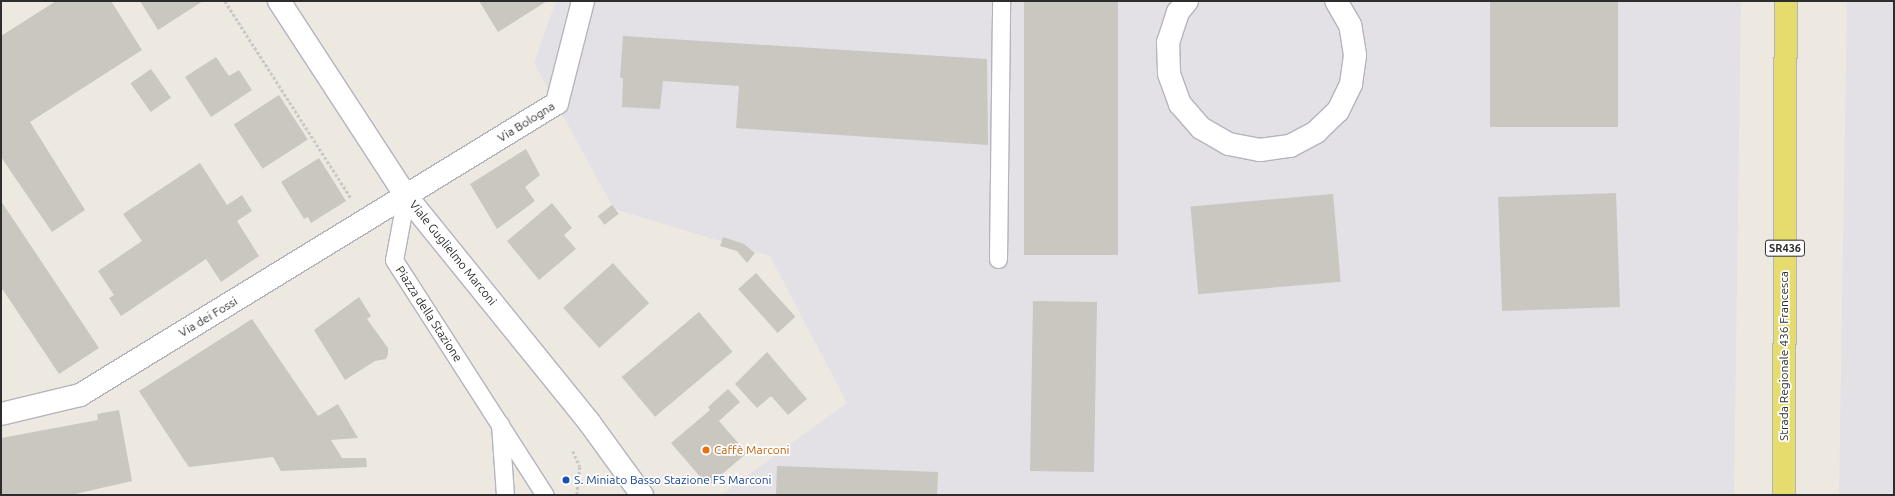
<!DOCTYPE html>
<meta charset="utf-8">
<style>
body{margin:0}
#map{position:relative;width:1895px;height:496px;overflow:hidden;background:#ede9e1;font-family:Ubuntu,sans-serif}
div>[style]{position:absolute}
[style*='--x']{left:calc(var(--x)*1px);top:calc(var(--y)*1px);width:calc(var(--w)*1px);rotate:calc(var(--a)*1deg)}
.industrial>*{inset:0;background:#e3e0e6}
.building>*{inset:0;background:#c9c7bf;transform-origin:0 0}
.path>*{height:2.5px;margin-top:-1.25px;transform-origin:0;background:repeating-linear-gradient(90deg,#c8c8c8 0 3px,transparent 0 5px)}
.roads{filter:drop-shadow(1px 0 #b4b4bf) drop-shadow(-1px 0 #b4b4bf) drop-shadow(0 1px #b4b4bf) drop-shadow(0 -1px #b4b4bf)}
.lane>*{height:17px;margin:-8.5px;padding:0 8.5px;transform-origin:8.5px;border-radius:8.5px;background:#fff}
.street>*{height:22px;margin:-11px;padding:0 11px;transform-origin:11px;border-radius:11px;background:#fff}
.secondary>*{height:22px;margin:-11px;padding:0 11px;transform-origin:11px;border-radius:11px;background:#fff}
.primary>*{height:22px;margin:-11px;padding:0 11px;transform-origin:11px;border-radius:11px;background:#e6db6d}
.dots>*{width:11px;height:11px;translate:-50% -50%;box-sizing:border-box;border:2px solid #fff;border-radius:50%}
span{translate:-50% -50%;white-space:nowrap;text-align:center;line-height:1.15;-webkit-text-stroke:3.5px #fff;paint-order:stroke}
.shield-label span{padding:1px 3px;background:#fff;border:1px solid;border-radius:3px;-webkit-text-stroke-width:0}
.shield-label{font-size:11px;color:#2d2d2d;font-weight:700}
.street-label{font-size:12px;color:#2d2d2d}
.food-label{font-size:12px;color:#c56008}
.left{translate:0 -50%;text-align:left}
.transit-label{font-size:12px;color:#164399}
.frame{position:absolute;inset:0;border:2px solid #2d2d2d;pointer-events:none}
</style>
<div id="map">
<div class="industrial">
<div style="clip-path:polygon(556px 1px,1741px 1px,1734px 495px,721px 495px,847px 403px,770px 256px,614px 209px,534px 63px)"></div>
<div style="clip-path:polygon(1847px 1px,1894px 1px,1894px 495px,1839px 495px)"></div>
</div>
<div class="building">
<div style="clip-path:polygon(56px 1px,111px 1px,142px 50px,30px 122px,85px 210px,52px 232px,1px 157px,1px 36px)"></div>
<div style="clip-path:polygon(140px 1px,203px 1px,158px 30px)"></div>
<div style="clip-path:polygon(479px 1px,547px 1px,498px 32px)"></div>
<div style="left:1024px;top:1px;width:94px;height:254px"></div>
<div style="left:1490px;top:1px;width:128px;height:126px"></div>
<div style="clip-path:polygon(623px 36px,987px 59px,988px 145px,736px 128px,739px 86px,663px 81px,660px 109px,622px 107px,623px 78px,620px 78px)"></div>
<div style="clip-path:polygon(216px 57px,229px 76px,239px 70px,252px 90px,211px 117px,185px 77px)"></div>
<div style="left:151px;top:69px;width:35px;height:25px;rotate:55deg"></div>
<div style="left:279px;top:95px;width:53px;height:54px;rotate:57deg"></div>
<div style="clip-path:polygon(526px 149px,540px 175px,525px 187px,535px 201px,497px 229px,470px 184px)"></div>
<div style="clip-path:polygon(319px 158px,346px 201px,311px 223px,308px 217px,304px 219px,281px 182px)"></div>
<div style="clip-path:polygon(200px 163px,227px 205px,242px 195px,252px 211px,237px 221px,259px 256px,221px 282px,206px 259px,121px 316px,109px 298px,114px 295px,98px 271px,142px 241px,123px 214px)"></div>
<div style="left:1616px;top:193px;width:114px;height:118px;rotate:88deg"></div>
<div style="left:1333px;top:194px;width:88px;height:143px;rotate:85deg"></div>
<div style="clip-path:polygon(1px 201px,99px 348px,59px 374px,1px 287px)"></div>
<div style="clip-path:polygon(552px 203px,572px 228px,564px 235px,576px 249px,539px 280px,507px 241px)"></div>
<div style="left:612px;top:205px;width:11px;height:18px;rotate:52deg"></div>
<div style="clip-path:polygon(723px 237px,744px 244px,755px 253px,747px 263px,737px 251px,720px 246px)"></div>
<div style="left:613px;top:263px;width:54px;height:67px;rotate:48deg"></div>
<div style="left:756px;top:273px;width:59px;height:24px;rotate:48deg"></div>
<div style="clip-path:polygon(359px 297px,371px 316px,367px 319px,388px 348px,388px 354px,386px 359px,375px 361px,345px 380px,314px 330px)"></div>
<div style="left:1033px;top:301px;width:64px;height:170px;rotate:1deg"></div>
<div style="left:699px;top:312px;width:52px;height:101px;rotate:50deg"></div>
<div style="clip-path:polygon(252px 319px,318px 416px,338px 404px,358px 438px,331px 440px,342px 458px,366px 458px,367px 467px,281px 471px,273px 457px,189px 467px,184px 460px,139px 391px)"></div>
<div style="clip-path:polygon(767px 352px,807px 399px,788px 415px,771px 396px,757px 408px,735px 384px)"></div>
<div style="clip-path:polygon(728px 389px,740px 402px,719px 421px,747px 453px,708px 486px,671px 443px,710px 410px,708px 407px)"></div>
<div style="clip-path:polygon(119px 410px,132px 481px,71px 495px,1px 495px,1px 438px,98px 420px,97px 414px)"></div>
<div style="clip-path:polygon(777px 466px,938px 472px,937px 495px,776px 495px)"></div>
</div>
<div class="path">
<div style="--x:225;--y:1;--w:234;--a:57.4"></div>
<div style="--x:573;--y:451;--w:17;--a:66"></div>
<div style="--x:580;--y:467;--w:28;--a:96"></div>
</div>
<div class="roads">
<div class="lane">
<div style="--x:406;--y:196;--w:65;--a:100.6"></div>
<div style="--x:394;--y:260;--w:279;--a:57.3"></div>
<div style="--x:998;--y:259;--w:258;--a:-89.3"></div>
<div style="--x:500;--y:424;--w:71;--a:86"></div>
</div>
<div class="street">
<div style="--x:1187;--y:1;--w:14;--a:129"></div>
<div style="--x:1178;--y:12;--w:32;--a:108"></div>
<div style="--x:1168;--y:42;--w:32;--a:88"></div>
<div style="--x:1169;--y:74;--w:32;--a:70"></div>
<div style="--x:1180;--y:104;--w:32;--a:49"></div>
<div style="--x:1201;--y:128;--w:32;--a:30"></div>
<div style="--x:1229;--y:144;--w:32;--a:11"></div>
<div style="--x:1260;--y:150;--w:30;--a:-8"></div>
<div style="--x:1290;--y:146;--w:30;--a:-28"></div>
<div style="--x:1316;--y:132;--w:30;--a:-44"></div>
<div style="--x:1338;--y:111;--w:30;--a:-64"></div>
<div style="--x:1351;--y:84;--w:29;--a:-82"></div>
<div style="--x:1355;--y:55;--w:30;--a:-99"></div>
<div style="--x:1350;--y:25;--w:28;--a:-120"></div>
<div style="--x:1;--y:414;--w:81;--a:-13.5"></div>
<div style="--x:80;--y:395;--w:559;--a:-31.47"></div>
<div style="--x:557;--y:103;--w:105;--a:-75.7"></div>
</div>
<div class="secondary">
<div style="--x:279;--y:1;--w:233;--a:56.9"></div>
<div style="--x:406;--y:196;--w:291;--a:51"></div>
<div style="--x:589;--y:422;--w:90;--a:54"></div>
</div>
<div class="primary">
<div style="--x:1784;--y:495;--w:494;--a:-89.8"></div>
</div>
</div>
<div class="dots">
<div style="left:706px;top:450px;background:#e8710a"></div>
<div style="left:566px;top:480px;background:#1a4fb4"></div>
</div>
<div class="shield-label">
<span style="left:1785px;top:248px">SR436</span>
</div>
<div class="street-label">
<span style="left:526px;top:122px;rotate:-32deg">Via Bologna</span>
<span style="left:453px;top:253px;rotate:51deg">Viale Guglielmo Marconi</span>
<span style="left:429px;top:314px;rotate:57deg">Piazza della Stazione</span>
<span style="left:208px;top:317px;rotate:-31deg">Via dei Fossi</span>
<span style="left:1784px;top:356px;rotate:-90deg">Strada Regionale 436 Francesca</span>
</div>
<div class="food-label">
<span class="left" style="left:714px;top:450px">Caffè Marconi</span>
</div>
<div class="transit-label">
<span class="left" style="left:574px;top:480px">S. Miniato Basso Stazione FS Marconi</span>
</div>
<div class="frame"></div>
</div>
